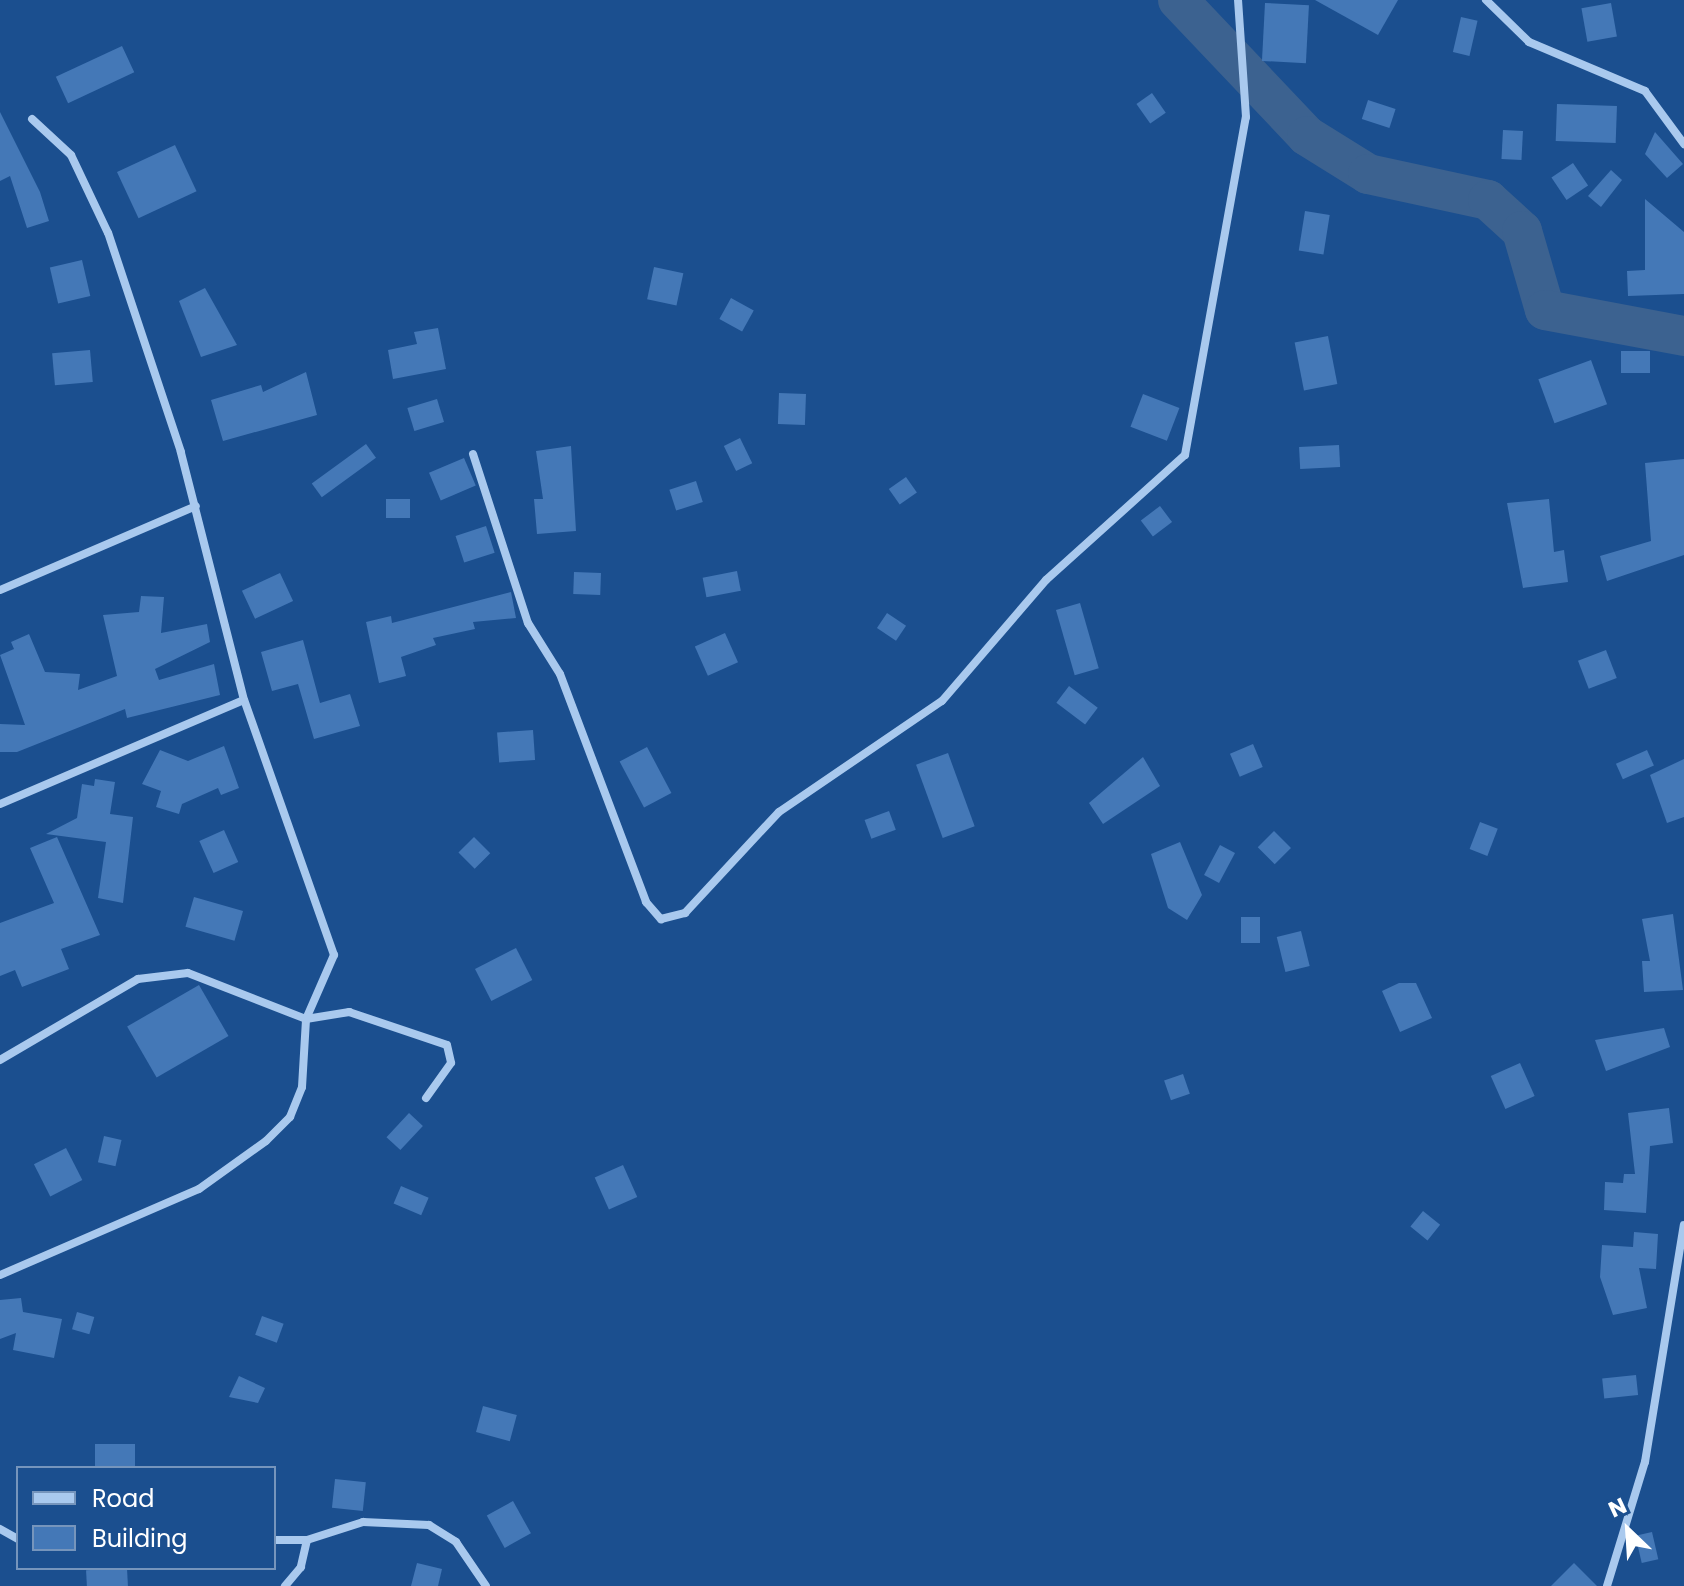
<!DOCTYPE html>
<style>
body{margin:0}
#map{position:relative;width:1684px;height:1586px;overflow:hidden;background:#1b4f8f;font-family:Poppins,sans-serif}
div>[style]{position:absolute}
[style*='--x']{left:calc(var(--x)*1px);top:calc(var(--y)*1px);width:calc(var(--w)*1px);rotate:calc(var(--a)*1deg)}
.river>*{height:40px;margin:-20px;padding:0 20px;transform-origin:20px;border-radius:20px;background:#3c6290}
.building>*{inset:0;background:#4478b7;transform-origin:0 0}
.minor>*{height:8px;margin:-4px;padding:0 4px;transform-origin:4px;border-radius:4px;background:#a9c9ee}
span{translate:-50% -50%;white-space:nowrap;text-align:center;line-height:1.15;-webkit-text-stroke:8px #1b4f8f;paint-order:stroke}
.legend{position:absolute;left:16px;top:1466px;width:260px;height:104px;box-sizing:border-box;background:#1b4f8f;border:2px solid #7695bc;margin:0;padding:10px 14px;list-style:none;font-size:24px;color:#fff}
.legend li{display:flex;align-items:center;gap:16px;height:40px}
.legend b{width:40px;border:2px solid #7695bc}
.north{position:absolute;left:1588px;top:1490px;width:80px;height:80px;-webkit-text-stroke:6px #1b4f8f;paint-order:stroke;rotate:335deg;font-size:22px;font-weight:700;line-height:32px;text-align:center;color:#fff}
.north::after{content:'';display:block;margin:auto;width:28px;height:36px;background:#fff;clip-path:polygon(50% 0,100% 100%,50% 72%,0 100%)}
</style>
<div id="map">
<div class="river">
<div style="--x:1178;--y:0;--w:187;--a:46.5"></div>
<div style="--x:1307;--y:136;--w:72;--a:31.9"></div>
<div style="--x:1368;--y:174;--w:123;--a:12.2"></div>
<div style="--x:1488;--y:200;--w:46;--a:42.4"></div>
<div style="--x:1522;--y:231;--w:82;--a:73.8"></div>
<div style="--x:1545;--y:310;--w:141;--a:10.6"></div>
</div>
<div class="building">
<div style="clip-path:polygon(1315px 0,1398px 0,1378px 35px)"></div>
<div style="left:1265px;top:3px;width:44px;height:58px;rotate:3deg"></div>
<div style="left:1611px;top:3px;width:34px;height:30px;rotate:80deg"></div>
<div style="left:1461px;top:17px;width:17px;height:36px;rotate:13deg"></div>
<div style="left:122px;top:46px;width:29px;height:73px;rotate:65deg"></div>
<div style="left:1152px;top:93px;width:24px;height:19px;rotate:55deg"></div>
<div style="left:1368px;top:100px;width:29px;height:20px;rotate:18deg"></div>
<div style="left:1557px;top:104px;width:60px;height:37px;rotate:2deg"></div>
<div style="clip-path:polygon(0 112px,40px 192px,49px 221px,27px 228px,10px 176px,0 181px)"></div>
<div style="left:1503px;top:130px;width:20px;height:29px;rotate:3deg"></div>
<div style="clip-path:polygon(1655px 132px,1683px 164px,1667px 178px,1645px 154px)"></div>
<div style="left:175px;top:145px;width:51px;height:64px;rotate:65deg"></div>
<div style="left:1573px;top:163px;width:27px;height:26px;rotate:56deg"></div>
<div style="clip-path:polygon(1611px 170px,1622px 180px,1601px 207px,1588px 196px)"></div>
<div style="clip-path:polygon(1645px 199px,1684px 232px,1684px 294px,1628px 296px,1627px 271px,1645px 270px)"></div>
<div style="left:1305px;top:211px;width:25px;height:40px;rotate:9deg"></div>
<div style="left:82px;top:260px;width:37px;height:33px;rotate:77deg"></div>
<div style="left:654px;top:267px;width:30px;height:33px;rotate:12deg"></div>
<div style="clip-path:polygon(205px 288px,237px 345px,201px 357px,179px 301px)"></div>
<div style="left:731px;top:298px;width:26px;height:24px;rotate:29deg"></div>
<div style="clip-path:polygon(438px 328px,446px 369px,393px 379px,388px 350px,417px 344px,414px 332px)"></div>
<div style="left:1328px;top:336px;width:49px;height:34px;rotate:79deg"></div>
<div style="left:90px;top:350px;width:32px;height:38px;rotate:85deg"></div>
<div style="left:1621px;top:351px;width:29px;height:22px"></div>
<div style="left:1591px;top:360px;width:47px;height:56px;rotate:70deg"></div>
<div style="clip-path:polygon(306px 372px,317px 415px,223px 441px,211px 400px,261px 385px,263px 392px)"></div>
<div style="left:779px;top:393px;width:27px;height:31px;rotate:2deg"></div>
<div style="left:1143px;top:394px;width:39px;height:35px;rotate:21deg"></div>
<div style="left:437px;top:399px;width:24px;height:31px;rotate:73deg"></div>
<div style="left:740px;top:438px;width:28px;height:18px;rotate:64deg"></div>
<div style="left:366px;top:444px;width:17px;height:67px;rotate:54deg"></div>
<div style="left:1339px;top:445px;width:22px;height:40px;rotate:87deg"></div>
<div style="clip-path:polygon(571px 446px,576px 531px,537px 534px,534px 499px,543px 499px,536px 451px)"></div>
<div style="left:464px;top:458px;width:30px;height:38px;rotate:67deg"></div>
<div style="clip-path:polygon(1684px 459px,1684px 555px,1607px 581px,1600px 556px,1651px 541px,1645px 463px)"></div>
<div style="left:906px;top:477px;width:19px;height:21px;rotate:55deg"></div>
<div style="left:696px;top:481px;width:22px;height:28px;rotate:72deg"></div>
<div style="left:410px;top:499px;width:19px;height:24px;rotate:90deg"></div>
<div style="clip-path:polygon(1549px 499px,1554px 552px,1564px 550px,1568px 582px,1523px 588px,1507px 503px)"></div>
<div style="left:1160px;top:506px;width:20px;height:24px;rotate:53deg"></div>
<div style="left:486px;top:526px;width:28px;height:32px;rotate:72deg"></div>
<div style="left:737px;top:571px;width:20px;height:35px;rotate:79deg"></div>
<div style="left:574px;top:572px;width:27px;height:22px;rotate:2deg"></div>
<div style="left:280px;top:573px;width:31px;height:42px;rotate:65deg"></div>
<div style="clip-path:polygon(511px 592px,516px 618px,473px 622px,475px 629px,433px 638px,436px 645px,401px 657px,406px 676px,379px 683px,366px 622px,391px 616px,392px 623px)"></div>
<div style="clip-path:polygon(141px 596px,164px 597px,161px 633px,207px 624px,210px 642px,155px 669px,159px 680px,214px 664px,220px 695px,127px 718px,125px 709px,17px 752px,0 752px,0 724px,25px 725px,0 655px,14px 649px,11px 642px,29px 634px,45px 672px,80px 674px,78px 690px,117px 676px,103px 615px,139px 612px)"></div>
<div style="left:1080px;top:603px;width:68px;height:25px;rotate:74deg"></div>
<div style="left:887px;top:613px;width:23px;height:18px;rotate:34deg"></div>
<div style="left:725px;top:633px;width:32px;height:33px;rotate:66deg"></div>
<div style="clip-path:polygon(303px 640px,320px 703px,350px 694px,360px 726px,314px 739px,298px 684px,272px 691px,261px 652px)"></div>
<div style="left:1606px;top:650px;width:30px;height:30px;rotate:69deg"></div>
<div style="left:1069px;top:686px;width:36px;height:21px;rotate:37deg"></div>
<div style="left:533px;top:730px;width:30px;height:36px;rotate:86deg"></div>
<div style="left:1253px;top:744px;width:25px;height:25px;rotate:67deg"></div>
<div style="clip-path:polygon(224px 746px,239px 788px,221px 795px,218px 788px,182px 804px,179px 814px,156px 807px,161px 791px,142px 784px,160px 750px,188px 761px)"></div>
<div style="left:647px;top:747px;width:52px;height:31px;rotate:62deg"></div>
<div style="left:1647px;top:750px;width:17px;height:34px;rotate:66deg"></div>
<div style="left:948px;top:753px;width:78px;height:34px;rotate:70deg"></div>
<div style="clip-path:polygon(1143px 757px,1160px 786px,1103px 824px,1089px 803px)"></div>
<div style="clip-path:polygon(1684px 759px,1684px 817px,1667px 823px,1650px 775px)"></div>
<div style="clip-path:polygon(95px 779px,115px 782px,110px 814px,133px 817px,123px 903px,98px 898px,106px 842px,46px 834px,77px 818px,82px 784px,94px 786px)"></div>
<div style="left:889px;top:811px;width:20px;height:26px;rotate:70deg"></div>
<div style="left:1480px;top:822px;width:19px;height:29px;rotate:21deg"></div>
<div style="left:224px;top:830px;width:35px;height:27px;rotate:66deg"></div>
<div style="left:1274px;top:831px;width:24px;height:23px;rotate:45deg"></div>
<div style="clip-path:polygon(57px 837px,100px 935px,61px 949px,69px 969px,22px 987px,15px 970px,0 976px,0 923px,54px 903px,30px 848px)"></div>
<div style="left:474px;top:837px;width:23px;height:22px;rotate:45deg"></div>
<div style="clip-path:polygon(1180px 842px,1202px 895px,1187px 920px,1168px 908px,1151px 854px)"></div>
<div style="left:1220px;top:845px;width:17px;height:34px;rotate:28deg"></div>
<div style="left:194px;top:897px;width:51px;height:31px;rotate:16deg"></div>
<div style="clip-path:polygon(1673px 914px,1683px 990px,1644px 992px,1642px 961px,1650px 961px,1642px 919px)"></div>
<div style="left:1241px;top:917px;width:19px;height:26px"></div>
<div style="left:1301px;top:931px;width:36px;height:25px;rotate:76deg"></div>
<div style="left:516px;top:948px;width:36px;height:46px;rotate:63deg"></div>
<div style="clip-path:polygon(1399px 983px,1416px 983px,1432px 1018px,1400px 1032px,1382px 991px)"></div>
<div style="left:199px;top:985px;width:59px;height:83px;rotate:60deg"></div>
<div style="clip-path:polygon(1664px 1028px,1670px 1047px,1606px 1071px,1595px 1040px)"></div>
<div style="left:1520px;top:1063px;width:36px;height:32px;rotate:66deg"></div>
<div style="left:1183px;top:1074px;width:21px;height:20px;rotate:71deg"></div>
<div style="clip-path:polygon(1669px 1108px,1673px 1143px,1650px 1146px,1646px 1213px,1604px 1210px,1605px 1182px,1623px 1183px,1624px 1174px,1635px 1174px,1628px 1113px)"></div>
<div style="left:409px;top:1113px;width:19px;height:33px;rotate:43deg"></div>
<div style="left:104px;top:1136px;width:18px;height:27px;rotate:13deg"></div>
<div style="left:66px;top:1148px;width:36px;height:36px;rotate:63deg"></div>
<div style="left:623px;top:1165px;width:35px;height:31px;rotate:66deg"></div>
<div style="left:401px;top:1186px;width:30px;height:19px;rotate:23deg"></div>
<div style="left:1423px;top:1211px;width:22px;height:20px;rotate:39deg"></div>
<div style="clip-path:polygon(1634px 1232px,1658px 1234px,1656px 1269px,1639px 1268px,1647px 1308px,1613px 1315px,1600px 1277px,1602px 1245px,1633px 1247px)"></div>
<div style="clip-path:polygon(21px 1298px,23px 1312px,62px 1319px,54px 1358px,13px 1350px,16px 1333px,0 1339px,0 1300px)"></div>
<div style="left:77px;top:1312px;width:18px;height:18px;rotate:16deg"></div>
<div style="left:262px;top:1316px;width:23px;height:20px;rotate:20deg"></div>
<div style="left:1636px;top:1375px;width:20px;height:34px;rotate:84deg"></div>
<div style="clip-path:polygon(239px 1376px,265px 1388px,258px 1403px,229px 1397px)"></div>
<div style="left:483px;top:1406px;width:35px;height:27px;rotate:15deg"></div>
<div style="left:95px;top:1444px;width:40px;height:24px"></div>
<div style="left:335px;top:1479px;width:31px;height:29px;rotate:6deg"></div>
<div style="left:513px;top:1501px;width:37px;height:30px;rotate:61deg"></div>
<div style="left:1652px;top:1532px;width:28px;height:17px;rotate:77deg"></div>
<div style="clip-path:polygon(417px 1563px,442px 1569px,438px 1586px,411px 1586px)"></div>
<div style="clip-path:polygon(1574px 1563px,1597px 1586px,1551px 1586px)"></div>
<div style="left:127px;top:1568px;width:18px;height:41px;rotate:87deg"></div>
</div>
<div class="minor">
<div style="--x:1486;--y:0;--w:60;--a:44.3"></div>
<div style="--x:1529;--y:42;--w:126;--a:22.9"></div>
<div style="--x:1645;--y:91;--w:66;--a:53.7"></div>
<div style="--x:473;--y:454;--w:178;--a:72"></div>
<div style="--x:528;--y:623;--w:60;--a:57.9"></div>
<div style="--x:560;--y:674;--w:244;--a:69.3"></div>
<div style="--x:646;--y:902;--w:23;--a:49"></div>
<div style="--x:661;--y:919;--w:25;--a:-14"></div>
<div style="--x:685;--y:913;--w:138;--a:-47.1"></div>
<div style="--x:779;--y:812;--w:197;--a:-34.3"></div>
<div style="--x:942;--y:701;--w:160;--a:-49.3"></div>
<div style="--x:1046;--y:580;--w:187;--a:-42"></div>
<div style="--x:1185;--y:455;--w:343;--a:-79.8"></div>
<div style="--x:1246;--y:117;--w:117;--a:-93.9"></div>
<div style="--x:0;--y:590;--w:213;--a:-23.2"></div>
<div style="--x:0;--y:804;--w:265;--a:-23.1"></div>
<div style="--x:0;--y:1060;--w:160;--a:-30.4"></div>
<div style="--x:138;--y:979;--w:50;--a:-6.8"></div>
<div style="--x:188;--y:973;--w:127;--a:21.3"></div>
<div style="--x:306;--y:1019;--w:44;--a:-9.2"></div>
<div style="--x:349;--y:1012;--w:103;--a:18.6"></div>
<div style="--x:447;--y:1045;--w:18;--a:77"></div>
<div style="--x:451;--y:1063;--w:43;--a:125.5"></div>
<div style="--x:0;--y:1275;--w:217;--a:-23.4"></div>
<div style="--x:199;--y:1189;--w:82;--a:-35.6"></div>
<div style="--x:266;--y:1141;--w:34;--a:-45"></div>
<div style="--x:290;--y:1117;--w:32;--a:-68"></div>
<div style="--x:302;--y:1087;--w:68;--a:-86.6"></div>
<div style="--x:306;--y:1019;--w:70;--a:-66.4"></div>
<div style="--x:334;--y:955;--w:270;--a:-109.4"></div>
<div style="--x:244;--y:700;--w:256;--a:-104.3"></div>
<div style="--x:181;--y:452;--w:231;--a:-108.4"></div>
<div style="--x:108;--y:233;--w:86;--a:-115.4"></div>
<div style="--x:71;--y:155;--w:53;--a:-137.3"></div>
<div style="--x:0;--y:1529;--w:21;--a:29"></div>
<div style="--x:274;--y:1540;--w:33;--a:0"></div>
<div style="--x:307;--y:1540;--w:28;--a:103"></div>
<div style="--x:301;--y:1567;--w:25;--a:130"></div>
<div style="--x:307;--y:1540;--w:59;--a:-17.8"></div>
<div style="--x:363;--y:1522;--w:66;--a:2.6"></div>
<div style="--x:429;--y:1525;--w:32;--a:32"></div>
<div style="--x:456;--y:1542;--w:53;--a:55.7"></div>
<div style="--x:1607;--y:1586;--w:130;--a:-73"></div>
<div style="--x:1645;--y:1462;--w:240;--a:-80.7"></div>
</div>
<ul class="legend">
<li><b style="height:10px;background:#a9c9ee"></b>Road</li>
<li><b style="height:22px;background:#4478b7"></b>Building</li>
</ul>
<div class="north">N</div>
</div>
